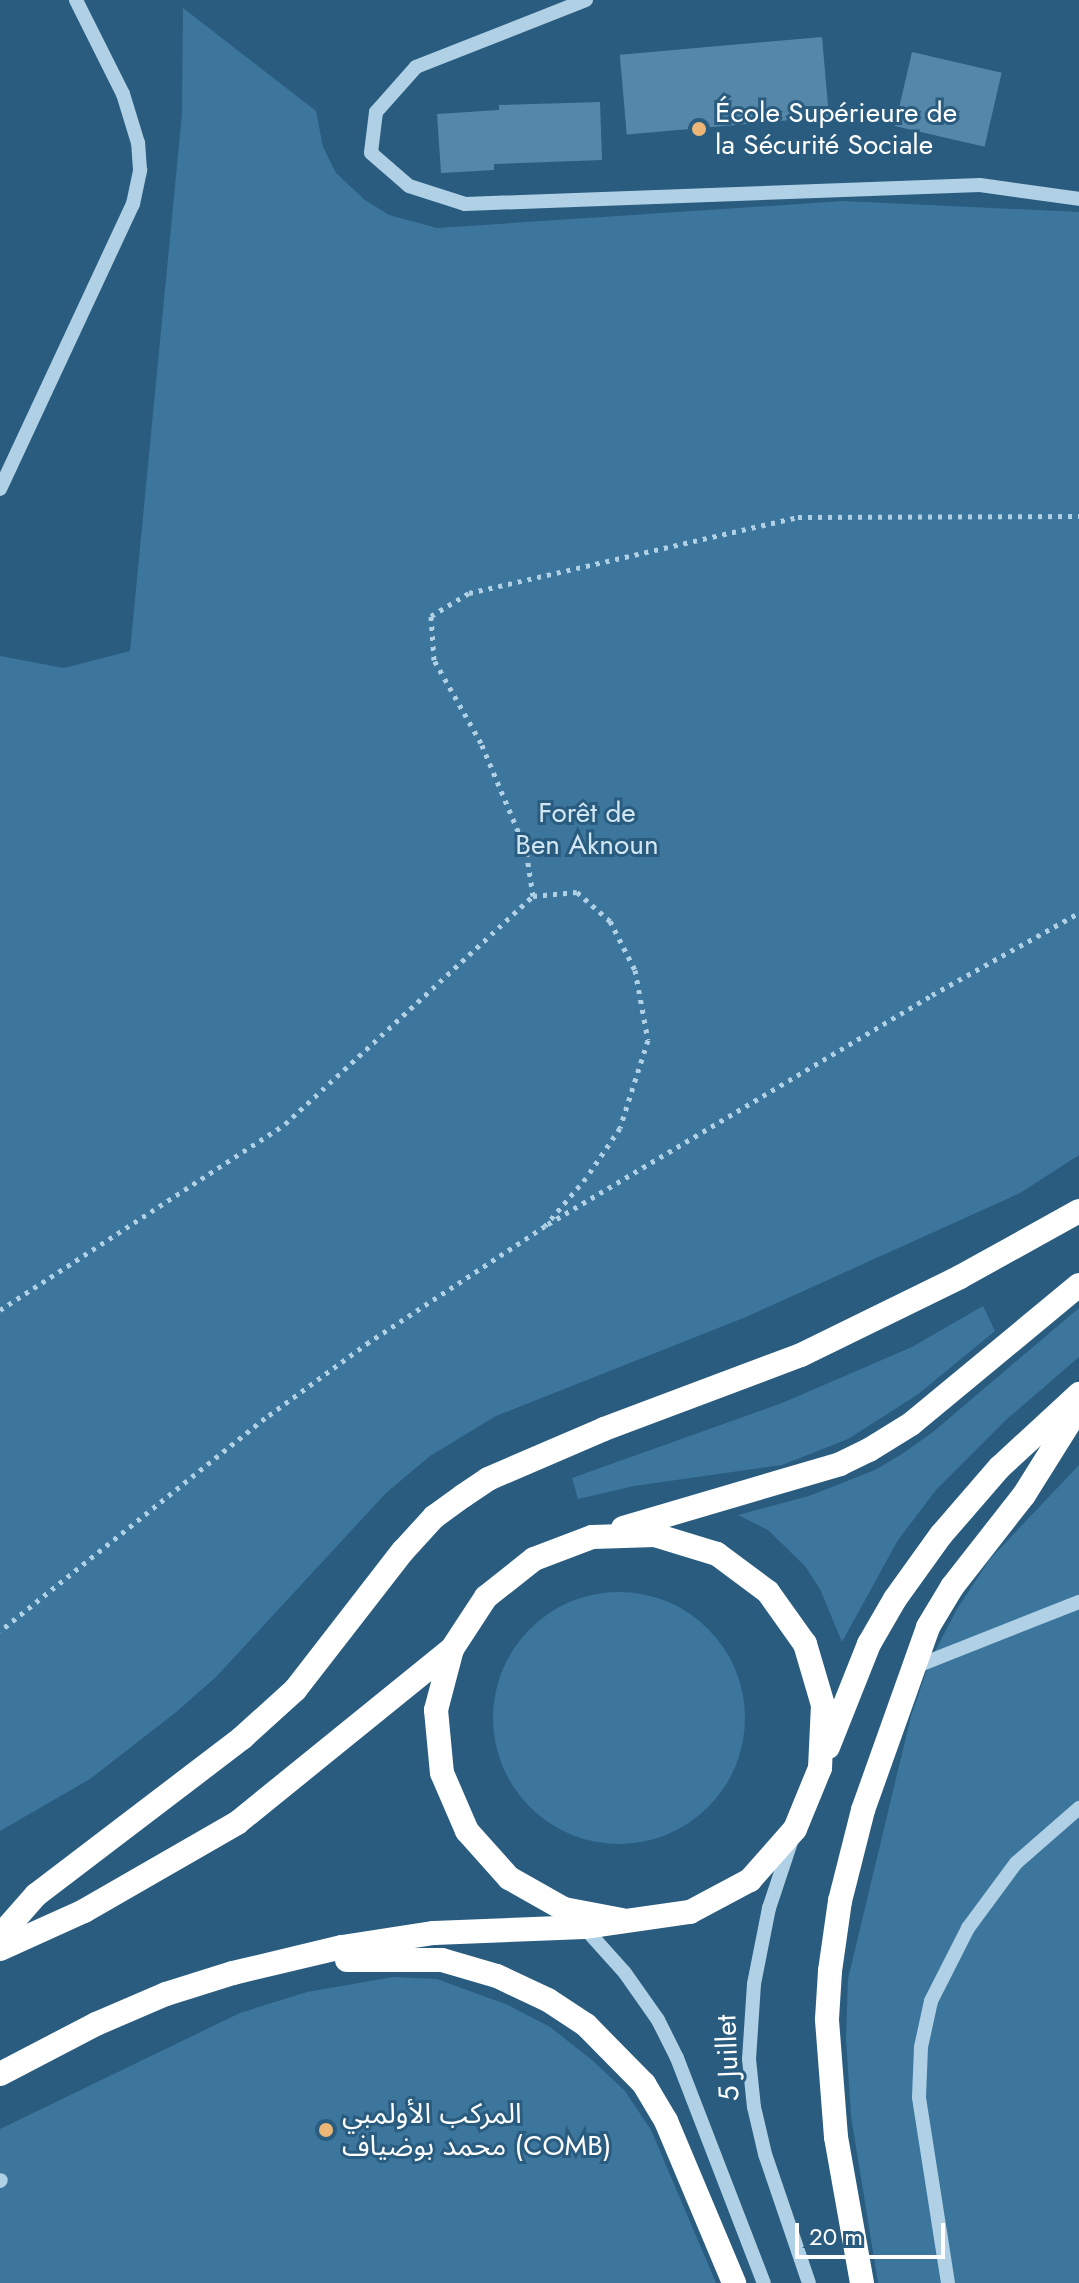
<!DOCTYPE html>
<meta charset="utf-8">
<style>
body{margin:0}
#map{position:relative;width:1079px;height:2283px;overflow:hidden;background:#295c7f;font-family:Jost,"Noto Sans Arabic",sans-serif}
div>[style]{position:absolute}
[style*='--x']{left:calc(var(--x)*1px);top:calc(var(--y)*1px);width:calc(var(--w)*1px);rotate:calc(var(--a)*1deg)}
.green>*{inset:0;background:#3d769c}
.round{border-radius:50%}
.building>*{inset:0;background:#5587a9;transform-origin:0 0}
.path>*{height:5px;margin-top:-2.5px;transform-origin:0;background:repeating-linear-gradient(90deg,#afd0e5 0 4px,transparent 0 10px)}
.minor>*{height:14px;margin:-7px;padding:0 7px;transform-origin:7px;border-radius:7px;background:#afd0e5}
.highway>*{height:24px;margin:-12px;padding:0 12px;transform-origin:12px;border-radius:12px;background:#fff}
.dots>*{width:22px;height:22px;translate:-50% -50%;box-sizing:border-box;border:4px solid #295c7f;border-radius:50%}
span{translate:-50% -50%;white-space:nowrap;text-align:center;line-height:1.15;-webkit-text-stroke:6px #295c7f;paint-order:stroke}
.poi-label{font-size:28px;color:#fff}
.left{translate:0 -50%;text-align:left}
.park-label{font-size:28px;color:#d2e7f4}
.street-label{font-size:28px;color:#fff}
.scale{position:absolute;left:795px;top:2223px;width:150px;height:36px;box-sizing:border-box;border:4px solid #fff;border-top:0;padding-left:10px;font-size:24px;line-height:28px;white-space:nowrap;color:#fff;-webkit-text-stroke:6px #295c7f;paint-order:stroke}
</style>
<div id="map">
<div class="green">
<div style="clip-path:polygon(183px 8px,316px 111px,323px 147px,336px 173px,365px 200px,389px 215px,437px 228px,844px 201px,1079px 212px,1079px 1155px,1020px 1193px,746px 1317px,496px 1416px,430px 1456px,386px 1493px,216px 1677px,175px 1713px,90px 1779px,0 1831px,0 656px,64px 668px,130px 651px,182px 114px)"></div>
<div style="clip-path:polygon(983px 1306px,995px 1331px,917px 1395px,848px 1439px,782px 1465px,634px 1486px,578px 1499px,572px 1478px,782px 1403px,912px 1347px)"></div>
<div style="clip-path:polygon(1079px 1308px,1079px 1357px,1008px 1418px,936px 1490px,898px 1540px,842px 1642px,820px 1589px,805px 1566px,768px 1530px,738px 1515px,809px 1496px,875px 1470px,902px 1454px,933px 1432px)"></div>
<div style="clip-path:polygon(1079px 1465px,1079px 2283px,878px 2283px,851px 2116px,846px 2039px,848px 1979px,911px 1716px,930px 1661px,957px 1609px,990px 1559px)"></div>
<div class="round" style="left:493px;top:1592px;width:252px;height:252px"></div>
<div style="clip-path:polygon(393px 1977px,437px 1979px,508px 2005px,550px 2027px,592px 2060px,625px 2091px,651px 2130px,716px 2283px,0 2283px,0 2129px,240px 2013px,307px 1992px)"></div>
</div>
<div class="building">
<div style="left:822px;top:37px;width:80px;height:203px;rotate:85deg"></div>
<div style="left:912px;top:52px;width:92px;height:76px;rotate:13deg"></div>
<div style="clip-path:polygon(600px 102px,602px 160px,494px 164px,494px 170px,441px 173px,437px 114px,499px 110px,499px 105px)"></div>
</div>
<div class="path">
<div style="--x:533;--y:896;--w:47;--a:-98.7"></div>
<div style="--x:526;--y:850;--w:116;--a:-112.8"></div>
<div style="--x:481;--y:743;--w:95;--a:-119.5"></div>
<div style="--x:434;--y:660;--w:44;--a:-93.9"></div>
<div style="--x:431;--y:616;--w:44;--a:-31.2"></div>
<div style="--x:469;--y:593;--w:338;--a:-13"></div>
<div style="--x:798;--y:517;--w:281;--a:-0.2"></div>
<div style="--x:548;--y:1224;--w:447;--a:-30.8"></div>
<div style="--x:932;--y:995;--w:168;--a:-29.2"></div>
<div style="--x:0;--y:1310;--w:340;--a:-33.1"></div>
<div style="--x:285;--y:1124;--w:337;--a:-42.6"></div>
<div style="--x:533;--y:896;--w:44;--a:-5.2"></div>
<div style="--x:577;--y:892;--w:44;--a:41.3"></div>
<div style="--x:610;--y:921;--w:55;--a:63"></div>
<div style="--x:635;--y:970;--w:71;--a:79.5"></div>
<div style="--x:648;--y:1040;--w:92;--a:107.7"></div>
<div style="--x:620;--y:1128;--w:60;--a:124.2"></div>
<div style="--x:586;--y:1178;--w:63;--a:130.5"></div>
<div style="--x:545;--y:1226;--w:211;--a:146.6"></div>
<div style="--x:369;--y:1342;--w:129;--a:143.8"></div>
<div style="--x:265;--y:1418;--w:340;--a:141.2"></div>
</div>
<div class="minor">
<div style="--x:586;--y:0;--w:183;--a:158.5"></div>
<div style="--x:416;--y:67;--w:60;--a:131.6"></div>
<div style="--x:376;--y:112;--w:41;--a:97"></div>
<div style="--x:371;--y:153;--w:50;--a:41"></div>
<div style="--x:409;--y:186;--w:59;--a:17.8"></div>
<div style="--x:465;--y:204;--w:515;--a:-2.11"></div>
<div style="--x:980;--y:185;--w:100;--a:8"></div>
<div style="--x:0;--y:489;--w:315;--a:-65"></div>
<div style="--x:133;--y:204;--w:35;--a:-78"></div>
<div style="--x:140;--y:170;--w:27;--a:-94"></div>
<div style="--x:138;--y:143;--w:51;--a:-107"></div>
<div style="--x:123;--y:94;--w:105;--a:-116.6"></div>
<div style="--x:912;--y:1668;--w:180;--a:-21.6"></div>
<div style="--x:791;--y:1842;--w:70;--a:108.4"></div>
<div style="--x:769;--y:1908;--w:77;--a:101.2"></div>
<div style="--x:754;--y:1984;--w:75;--a:93.8"></div>
<div style="--x:749;--y:2059;--w:48;--a:84.1"></div>
<div style="--x:754;--y:2107;--w:48;--a:76.8"></div>
<div style="--x:765;--y:2154;--w:136;--a:71.2"></div>
<div style="--x:582;--y:1925;--w:64;--a:48.1"></div>
<div style="--x:625;--y:1973;--w:57;--a:54.9"></div>
<div style="--x:658;--y:2020;--w:42;--a:63.4"></div>
<div style="--x:677;--y:2058;--w:241;--a:68.9"></div>
<div style="--x:0;--y:2181;--w:1;--a:-45"></div>
<div style="--x:948;--y:2283;--w:188;--a:-98.9"></div>
<div style="--x:919;--y:2097;--w:50;--a:-87.7"></div>
<div style="--x:921;--y:2047;--w:47;--a:-77.7"></div>
<div style="--x:931;--y:2001;--w:82;--a:-63.1"></div>
<div style="--x:968;--y:1928;--w:81;--a:-53.6"></div>
<div style="--x:1016;--y:1863;--w:84;--a:-41.1"></div>
</div>
<div class="highway">
<div style="--x:623;--y:1528;--w:226;--a:-16.4"></div>
<div style="--x:840;--y:1464;--w:32;--a:-26"></div>
<div style="--x:869;--y:1450;--w:49;--a:-31.8"></div>
<div style="--x:911;--y:1424;--w:218;--a:-39.6"></div>
<div style="--x:828;--y:1747;--w:111;--a:-68.3"></div>
<div style="--x:869;--y:1644;--w:52;--a:-60"></div>
<div style="--x:895;--y:1599;--w:79;--a:-54.3"></div>
<div style="--x:941;--y:1535;--w:90;--a:-49.1"></div>
<div style="--x:1000;--y:1467;--w:108;--a:-42.7"></div>
<div style="--x:0;--y:1936;--w:55;--a:-48.7"></div>
<div style="--x:36;--y:1895;--w:259;--a:-37.3"></div>
<div style="--x:242;--y:1738;--w:72;--a:-42.2"></div>
<div style="--x:295;--y:1690;--w:176;--a:-52.2"></div>
<div style="--x:403;--y:1551;--w:46;--a:-47.6"></div>
<div style="--x:434;--y:1517;--w:36;--a:-36"></div>
<div style="--x:463;--y:1496;--w:30;--a:-34"></div>
<div style="--x:488;--y:1479;--w:126;--a:-23.3"></div>
<div style="--x:604;--y:1429;--w:210;--a:-20.6"></div>
<div style="--x:801;--y:1355;--w:177;--a:-26.1"></div>
<div style="--x:960;--y:1277;--w:136;--a:-29"></div>
<div style="--x:0;--y:1949;--w:92;--a:-24.3"></div>
<div style="--x:84;--y:1911;--w:177;--a:-29.9"></div>
<div style="--x:237;--y:1823;--w:277;--a:-39"></div>
<div style="--x:347;--y:1960;--w:95;--a:0"></div>
<div style="--x:442;--y:1960;--w:57;--a:16.2"></div>
<div style="--x:497;--y:1976;--w:56;--a:25.2"></div>
<div style="--x:548;--y:2000;--w:45;--a:33.3"></div>
<div style="--x:586;--y:2025;--w:83;--a:45.5"></div>
<div style="--x:644;--y:2084;--w:43;--a:59.3"></div>
<div style="--x:666;--y:2121;--w:176;--a:67.2"></div>
<div style="--x:0;--y:2074;--w:108;--a:-27.5"></div>
<div style="--x:96;--y:2024;--w:76;--a:-23.2"></div>
<div style="--x:166;--y:1994;--w:70;--a:-17.4"></div>
<div style="--x:233;--y:1973;--w:112;--a:-13.4"></div>
<div style="--x:342;--y:1947;--w:93;--a:-8.7"></div>
<div style="--x:434;--y:1933;--w:150;--a:-2.3"></div>
<div style="--x:584;--y:1927;--w:107;--a:-8.1"></div>
<div style="--x:690;--y:1912;--w:68;--a:-28.1"></div>
<div style="--x:750;--y:1880;--w:68;--a:-48.6"></div>
<div style="--x:795;--y:1829;--w:66;--a:-67.7"></div>
<div style="--x:820;--y:1768;--w:63;--a:-87.3"></div>
<div style="--x:823;--y:1705;--w:64;--a:-106.4"></div>
<div style="--x:805;--y:1644;--w:64;--a:-125.4"></div>
<div style="--x:768;--y:1592;--w:64;--a:-143.3"></div>
<div style="--x:717;--y:1554;--w:65;--a:-163"></div>
<div style="--x:655;--y:1535;--w:63;--a:178.2"></div>
<div style="--x:592;--y:1537;--w:62;--a:159.2"></div>
<div style="--x:534;--y:1559;--w:61;--a:141.6"></div>
<div style="--x:486;--y:1597;--w:62;--a:123.2"></div>
<div style="--x:452;--y:1649;--w:63;--a:104.7"></div>
<div style="--x:436;--y:1710;--w:63;--a:84.6"></div>
<div style="--x:442;--y:1773;--w:63;--a:66.7"></div>
<div style="--x:467;--y:1831;--w:63;--a:48.2"></div>
<div style="--x:509;--y:1878;--w:63;--a:29.4"></div>
<div style="--x:564;--y:1909;--w:59;--a:10.7"></div>
<div style="--x:862;--y:2283;--w:148;--a:-100.1"></div>
<div style="--x:836;--y:2137;--w:118;--a:-94.4"></div>
<div style="--x:827;--y:2019;--w:48;--a:-86.4"></div>
<div style="--x:830;--y:1971;--w:71;--a:-81.9"></div>
<div style="--x:840;--y:1901;--w:94;--a:-75.8"></div>
<div style="--x:863;--y:1810;--w:194;--a:-70.4"></div>
<div style="--x:928;--y:1627;--w:47;--a:-59"></div>
<div style="--x:952;--y:1587;--w:117;--a:-52"></div>
<div style="--x:1024;--y:1495;--w:104;--a:-58"></div>
</div>
<div class="dots">
<div style="left:699px;top:129px;background:#ecb776"></div>
<div style="left:326px;top:2130px;background:#ecb776"></div>
</div>
<div class="poi-label">
<span class="left" style="left:715px;top:129px">École Supérieure de<br>la Sécurité Sociale</span>
<span class="left" style="left:342px;top:2130px">المركب الأولمبي<br>محمد بوضياف (COMB)</span>
</div>
<div class="park-label">
<span style="left:587px;top:829px">Forêt de<br>Ben Aknoun</span>
</div>
<div class="street-label">
<span style="left:728px;top:2058px;rotate:-92deg">5 Juillet</span>
</div>
<div class="scale">20 m</div>
</div>
